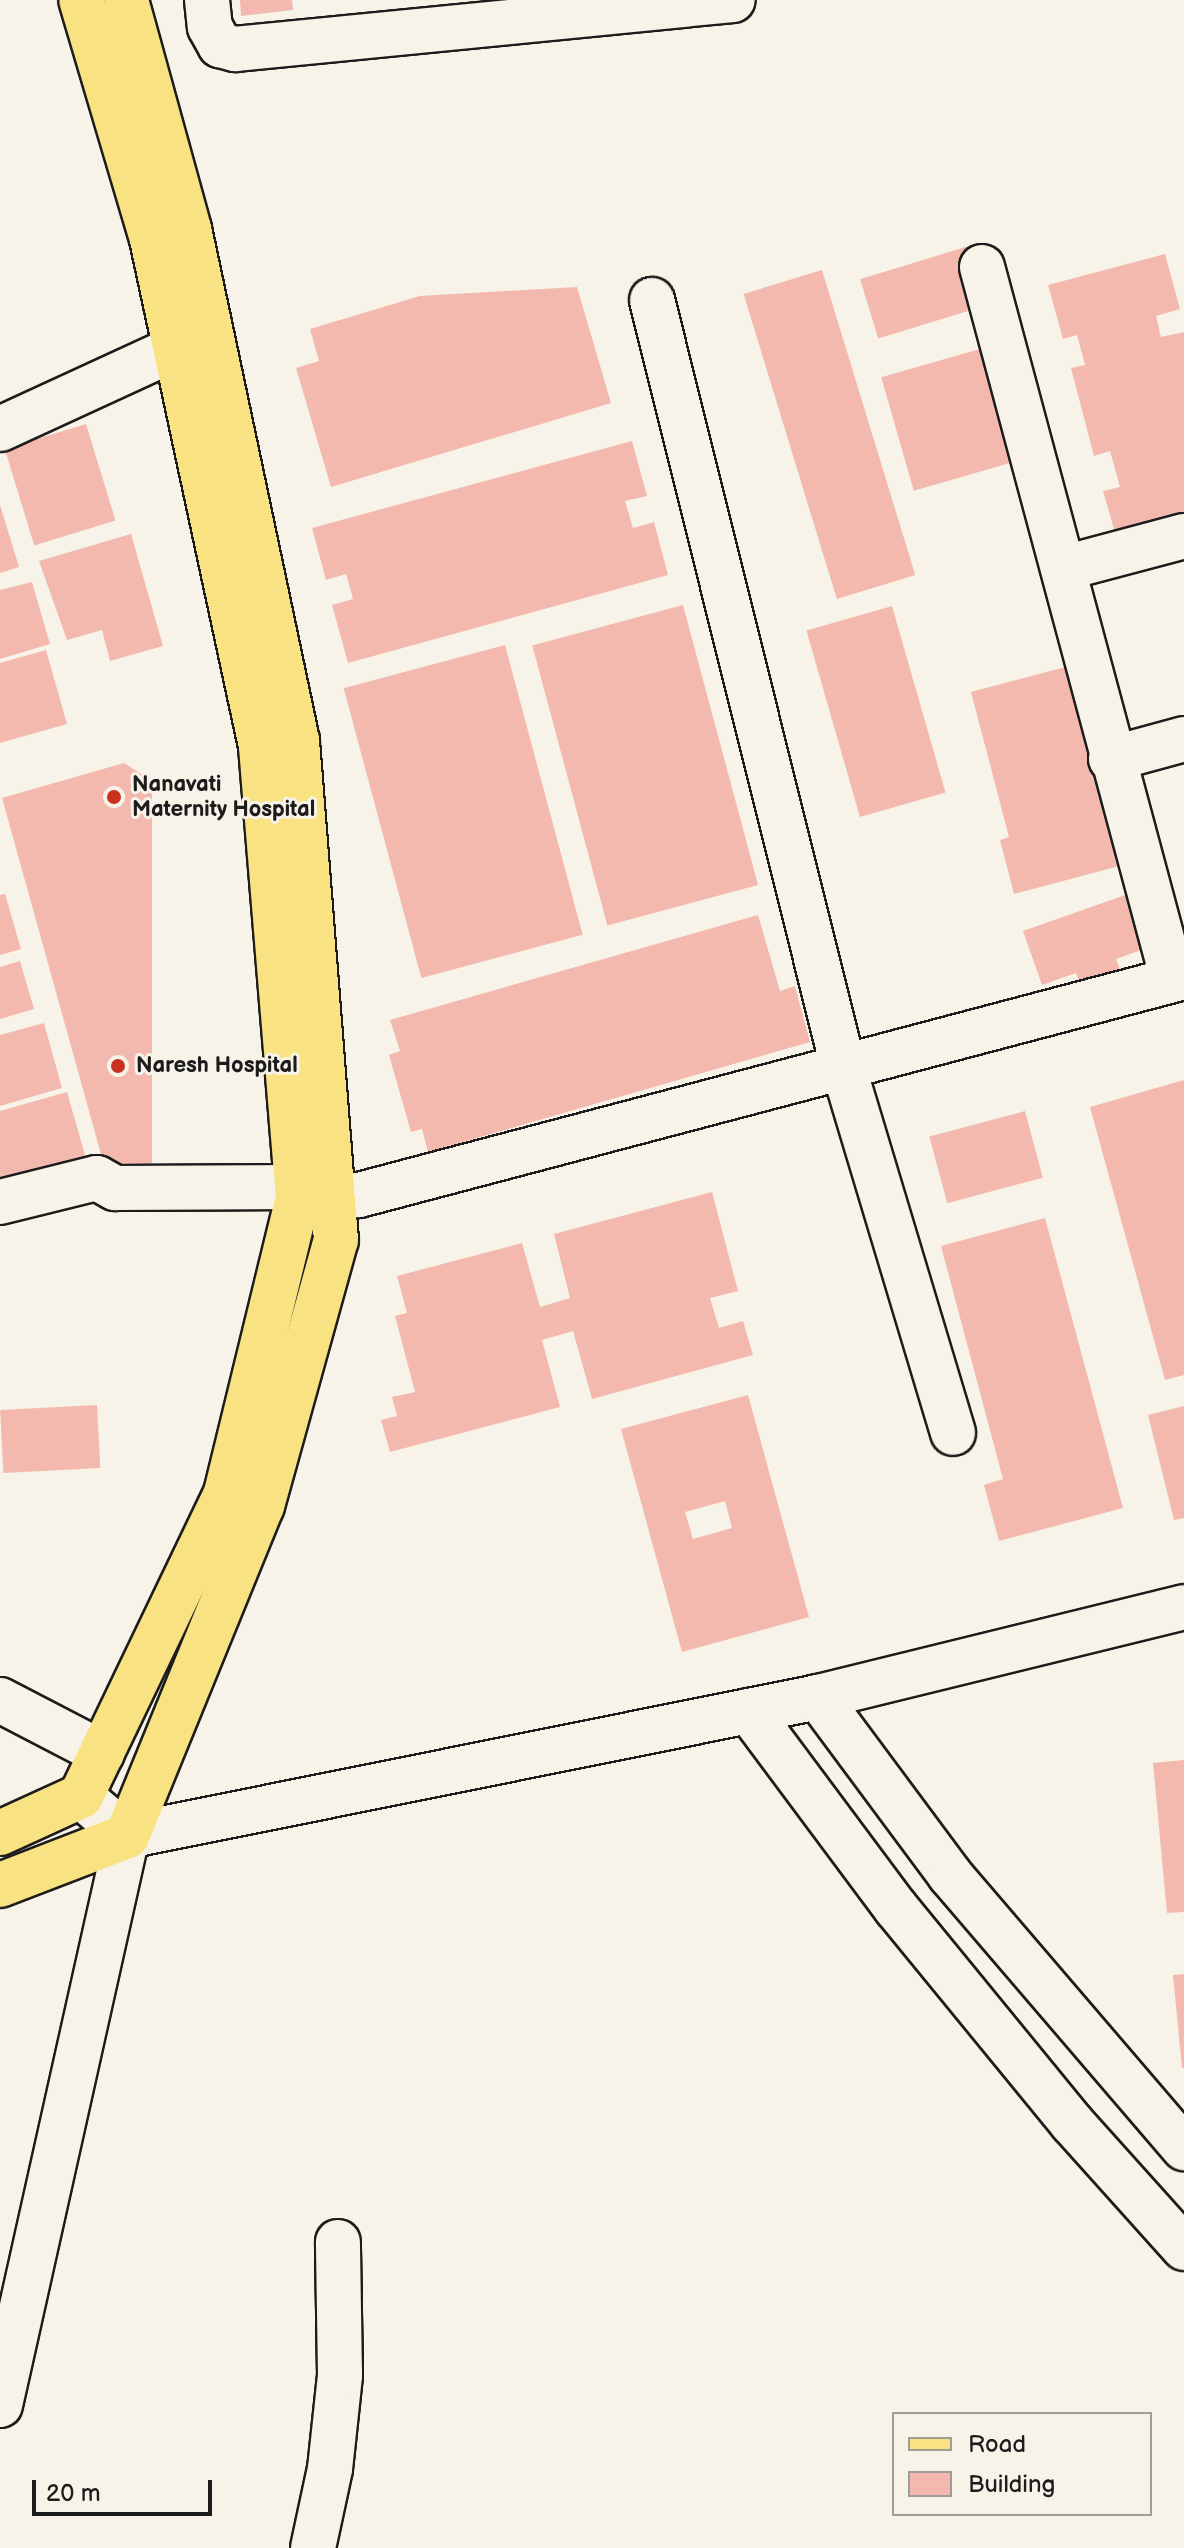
<!DOCTYPE html>
<style>
body{margin:0}
#map{position:relative;width:1184px;height:2548px;overflow:hidden;background:#f7f3e8;font-family:"Balsamiq Sans",sans-serif}
div>[style]{position:absolute}
[style*='--x']{left:calc(var(--x)*1px);top:calc(var(--y)*1px);width:calc(var(--w)*1px);rotate:calc(var(--a)*1deg)}
.building>*{inset:0;background:#f3b9ae;transform-origin:0 0}
.roads{filter:drop-shadow(2px 0 #1c1c1c) drop-shadow(-2px 0 #1c1c1c) drop-shadow(0 2px #1c1c1c) drop-shadow(0 -2px #1c1c1c)}
.minor>*{height:44px;margin:-22px;padding:0 22px;transform-origin:22px;border-radius:22px;background:#f7f3e8}
.major>*{height:44px;margin:-22px;padding:0 22px;transform-origin:22px;border-radius:22px;background:#f8e281}
.dots>*{width:22px;height:22px;translate:-50% -50%;box-sizing:border-box;border:4px solid #f7f3e8;border-radius:50%}
span{translate:-50% -50%;white-space:nowrap;text-align:center;line-height:1.15;-webkit-text-stroke:6px #f7f3e8;paint-order:stroke}
.poi-label{font-size:22px;color:#1c1c1c;font-weight:700}
.left{translate:0 -50%;text-align:left}
.legend{position:absolute;left:892px;top:2412px;width:260px;height:104px;box-sizing:border-box;background:#f7f3e8;border:2px solid #9f9d96;margin:0;padding:10px 14px;list-style:none;font-size:24px;color:#1c1c1c}
.legend li{display:flex;align-items:center;gap:16px;height:40px}
.legend b{width:40px;border:2px solid #9f9d96}
.scale{position:absolute;left:32px;top:2480px;width:180px;height:36px;box-sizing:border-box;border:4px solid #1c1c1c;border-top:0;padding-left:10px;font-size:24px;line-height:28px;white-space:nowrap;color:#1c1c1c;-webkit-text-stroke:6px #f7f3e8;paint-order:stroke}
</style>
<div id="map">
<div class="building">
<div style="clip-path:polygon(240px 0,292px 0,293px 10px,241px 16px)"></div>
<div style="left:972px;top:245px;width:62px;height:117px;rotate:73deg"></div>
<div style="clip-path:polygon(1165px 254px,1180px 309px,1156px 316px,1161px 337px,1184px 332px,1184px 525px,1118px 543px,1103px 491px,1120px 487px,1110px 451px,1094px 456px,1071px 368px,1085px 365px,1077px 335px,1063px 339px,1048px 285px)"></div>
<div style="left:822px;top:270px;width:319px;height:82px;rotate:73deg"></div>
<div style="clip-path:polygon(577px 287px,611px 403px,331px 487px,296px 368px,319px 361px,310px 329px,420px 296px)"></div>
<div style="left:987px;top:347px;width:118px;height:110px;rotate:74deg"></div>
<div style="left:86px;top:424px;width:101px;height:85px;rotate:73deg"></div>
<div style="clip-path:polygon(632px 441px,647px 496px,625px 501px,633px 528px,654px 522px,668px 575px,348px 663px,332px 605px,353px 599px,346px 574px,326px 580px,312px 528px)"></div>
<div style="clip-path:polygon(0 505px,19px 567px,0 573px)"></div>
<div style="clip-path:polygon(131px 534px,163px 646px,110px 661px,102px 630px,67px 640px,39px 561px)"></div>
<div style="clip-path:polygon(32px 582px,50px 644px,0 659px,0 590px)"></div>
<div style="left:683px;top:605px;width:290px;height:156px;rotate:75deg"></div>
<div style="left:892px;top:606px;width:194px;height:89px;rotate:74deg"></div>
<div style="left:505px;top:645px;width:300px;height:167px;rotate:75deg"></div>
<div style="clip-path:polygon(46px 650px,67px 724px,0 743px,0 663px)"></div>
<div style="clip-path:polygon(1073px 665px,1127px 864px,1014px 894px,1000px 840px,1009px 837px,971px 692px)"></div>
<div style="clip-path:polygon(124px 763px,152px 781px,152px 1171px,109px 1183px,2px 798px)"></div>
<div style="clip-path:polygon(1131px 893px,1150px 947px,1116px 959px,1123px 978px,1083px 992px,1076px 973px,1042px 985px,1023px 931px)"></div>
<div style="clip-path:polygon(5px 894px,21px 949px,0 955px,0 895px)"></div>
<div style="clip-path:polygon(758px 915px,780px 991px,795px 986px,810px 1042px,428px 1152px,422px 1129px,411px 1132px,389px 1055px,400px 1051px,390px 1020px)"></div>
<div style="clip-path:polygon(20px 961px,34px 1009px,0 1019px,0 967px)"></div>
<div style="clip-path:polygon(44px 1023px,62px 1088px,0 1106px,0 1035px)"></div>
<div style="clip-path:polygon(1184px 1080px,1184px 1375px,1165px 1380px,1090px 1107px)"></div>
<div style="clip-path:polygon(67px 1092px,87px 1162px,0 1182px,0 1111px)"></div>
<div style="left:1025px;top:1111px;width:69px;height:99px;rotate:75deg"></div>
<div style="clip-path:polygon(712px 1192px,738px 1291px,710px 1298px,719px 1328px,743px 1321px,753px 1355px,592px 1399px,573px 1331px,542px 1340px,560px 1407px,390px 1452px,381px 1420px,397px 1416px,392px 1397px,415px 1392px,395px 1316px,407px 1313px,397px 1276px,522px 1243px,540px 1307px,570px 1298px,554px 1234px)"></div>
<div style="clip-path:polygon(1045px 1218px,1123px 1508px,999px 1541px,984px 1485px,1003px 1479px,941px 1246px)"></div>
<div style="clip-path:polygon(evenodd,748px 1395px,809px 1617px,682px 1652px,621px 1429px,748px 1395px,725px 1501px,732px 1528px,693px 1539px,685px 1512px,725px 1501px)"></div>
<div style="left:97px;top:1405px;width:63px;height:97px;rotate:87deg"></div>
<div style="clip-path:polygon(1184px 1406px,1184px 1518px,1174px 1520px,1148px 1415px)"></div>
<div style="clip-path:polygon(1184px 1760px,1184px 1912px,1167px 1913px,1153px 1763px)"></div>
<div style="clip-path:polygon(1184px 1974px,1184px 2068px,1182px 2068px,1173px 1975px)"></div>
</div>
<div class="roads">
<div class="minor">
<div style="--x:207;--y:0;--w:27;--a:84"></div>
<div style="--x:210;--y:27;--w:21;--a:61"></div>
<div style="--x:220;--y:45;--w:16;--a:15"></div>
<div style="--x:235;--y:49;--w:500;--a:-5.62"></div>
<div style="--x:982;--y:267;--w:738;--a:75"></div>
<div style="--x:652;--y:300;--w:789;--a:76"></div>
<div style="--x:843;--y:1066;--w:383;--a:73.3"></div>
<div style="--x:0;--y:429;--w:194;--a:-24.7"></div>
<div style="--x:1064;--y:568;--w:124;--a:-14.9"></div>
<div style="--x:1111;--y:759;--w:76;--a:-15.3"></div>
<div style="--x:298;--y:1197;--w:61;--a:-1.9"></div>
<div style="--x:359;--y:1195;--w:853;--a:-14.8"></div>
<div style="--x:0;--y:1202;--w:100;--a:-13.9"></div>
<div style="--x:97;--y:1178;--w:21;--a:29"></div>
<div style="--x:115;--y:1188;--w:183;--a:-0.3"></div>
<div style="--x:818;--y:1697;--w:222;--a:53.4"></div>
<div style="--x:950;--y:1875;--w:360;--a:49.4"></div>
<div style="--x:0;--y:1700;--w:115;--a:27.5"></div>
<div style="--x:749;--y:1711;--w:246;--a:53.3"></div>
<div style="--x:896;--y:1908;--w:278;--a:50.7"></div>
<div style="--x:1072;--y:2123;--w:168;--a:48.1"></div>
<div style="--x:81;--y:1796;--w:61;--a:41"></div>
<div style="--x:127;--y:1836;--w:705;--a:-11.37"></div>
<div style="--x:818;--y:1697;--w:377;--a:-13.8"></div>
<div style="--x:0;--y:2405;--w:583;--a:-77.42"></div>
<div style="--x:313;--y:2548;--w:81;--a:-77.9"></div>
<div style="--x:330;--y:2469;--w:95;--a:-83.9"></div>
<div style="--x:340;--y:2375;--w:133;--a:-90.9"></div>
</div>
<div class="major">
<div style="--x:0;--y:1833;--w:89;--a:-24.6"></div>
<div style="--x:81;--y:1796;--w:336;--a:-64.4"></div>
<div style="--x:226;--y:1493;--w:305;--a:-76.3"></div>
<div style="--x:298;--y:1197;--w:453;--a:-94.7"></div>
<div style="--x:261;--y:746;--w:519;--a:-102.13"></div>
<div style="--x:152;--y:239;--w:249;--a:-106.5"></div>
<div style="--x:0;--y:1885;--w:136;--a:-21.1"></div>
<div style="--x:127;--y:1836;--w:357;--a:-67.8"></div>
<div style="--x:262;--y:1506;--w:276;--a:-74.5"></div>
<div style="--x:336;--y:1240;--w:501;--a:-94.47"></div>
<div style="--x:297;--y:741;--w:523;--a:-101.91"></div>
<div style="--x:189;--y:229;--w:238;--a:-105.4"></div>
</div>
</div>
<div class="dots">
<div style="left:114px;top:797px;background:#c8321e"></div>
<div style="left:118px;top:1066px;background:#c8321e"></div>
</div>
<div class="poi-label">
<span class="left" style="left:132px;top:797px">Nanavati<br>Maternity Hospital</span>
<span class="left" style="left:136px;top:1066px">Naresh Hospital</span>
</div>
<ul class="legend">
<li><b style="height:10px;background:#f8e281"></b>Road</li>
<li><b style="height:22px;background:#f3b9ae"></b>Building</li>
</ul>
<div class="scale">20 m</div>
</div>
